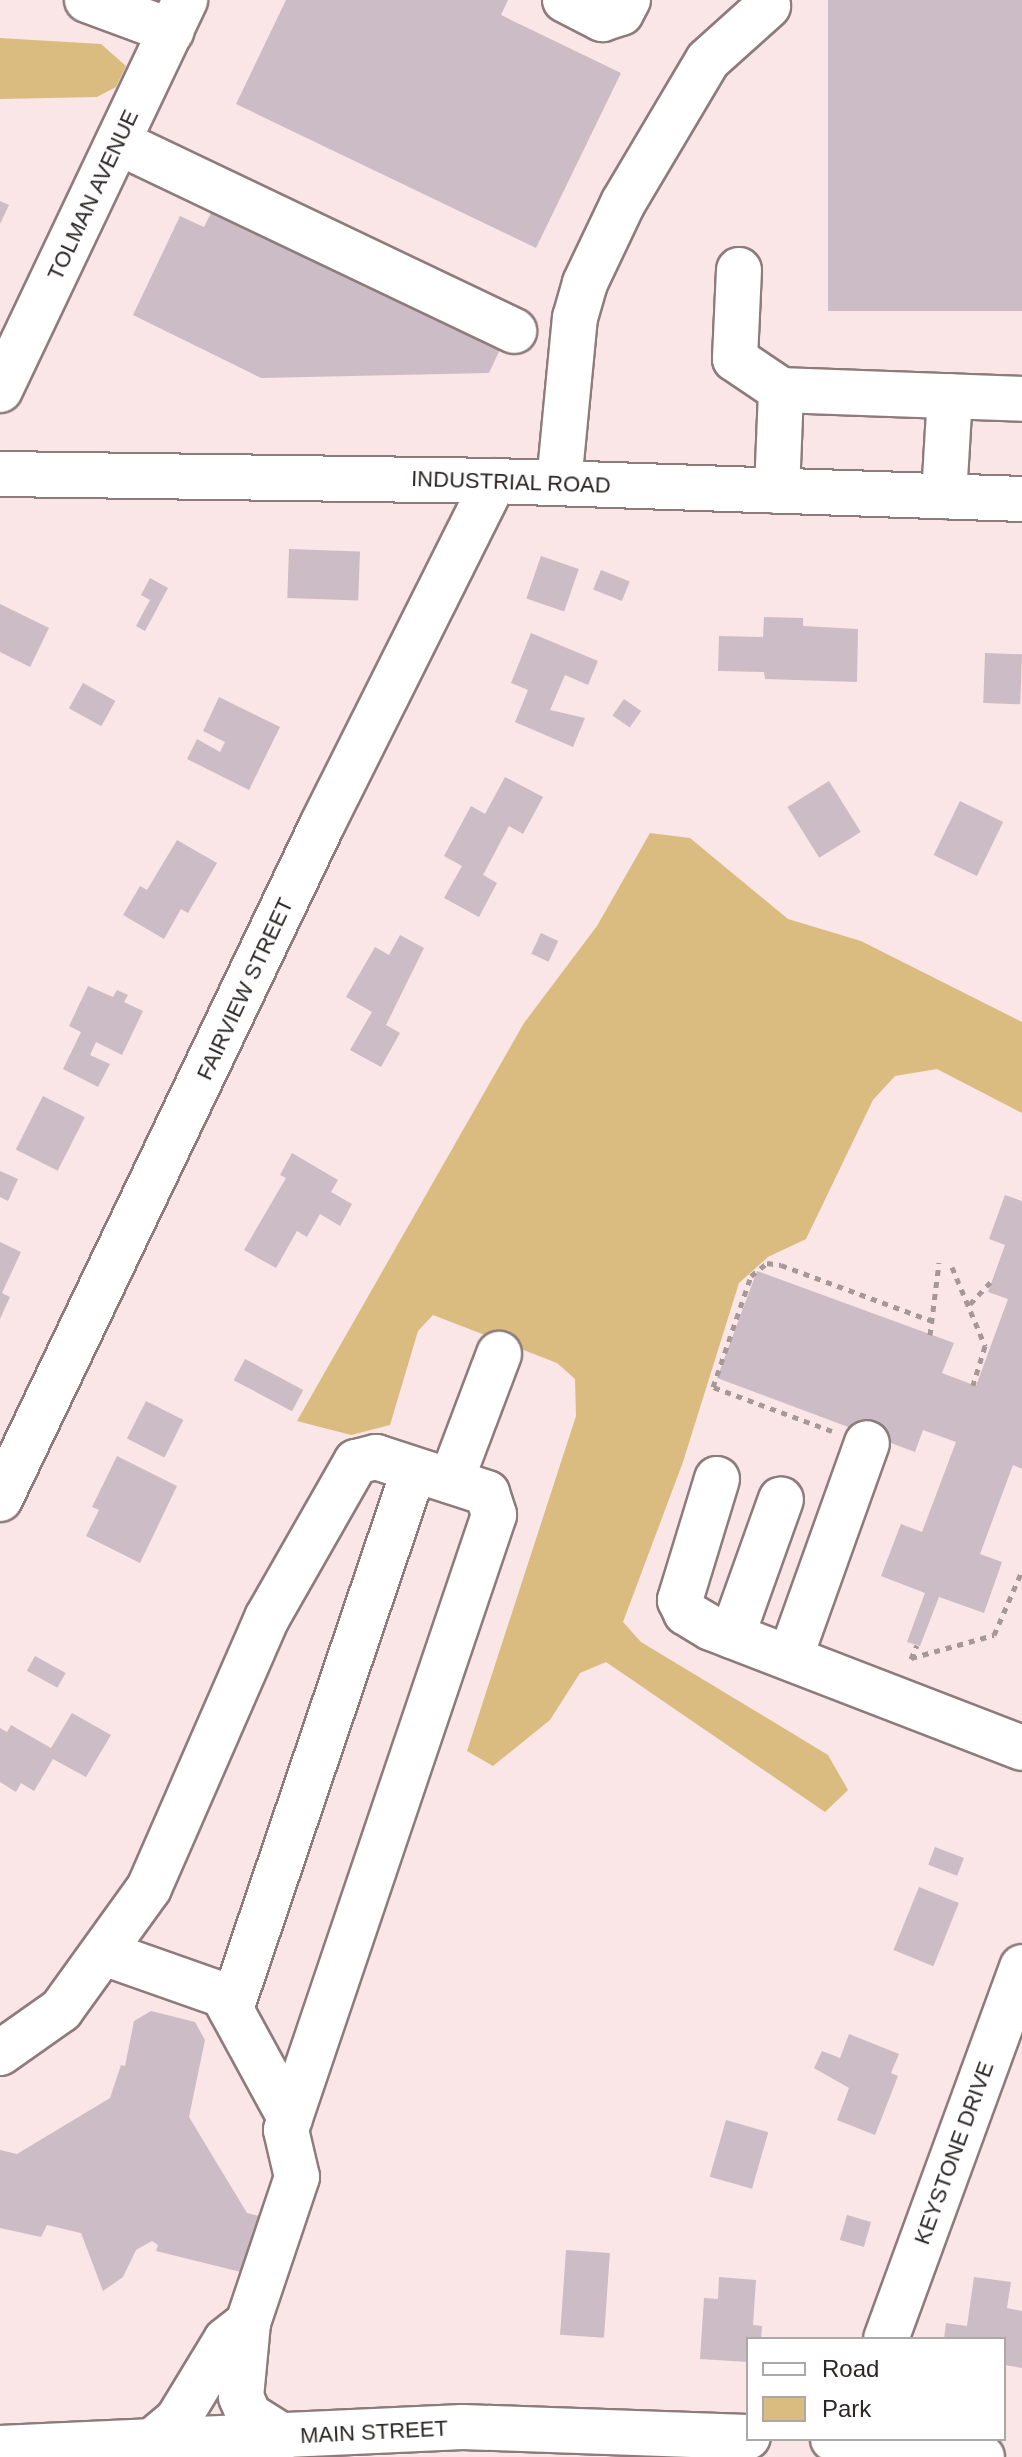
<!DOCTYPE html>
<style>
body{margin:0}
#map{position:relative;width:1022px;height:2457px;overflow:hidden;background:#fae6e6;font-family:Arial,sans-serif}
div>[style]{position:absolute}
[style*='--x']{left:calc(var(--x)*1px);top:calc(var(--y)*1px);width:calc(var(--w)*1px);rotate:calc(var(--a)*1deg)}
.green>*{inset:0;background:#dabc81}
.building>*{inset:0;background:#ccbcc5;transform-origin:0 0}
.path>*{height:5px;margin-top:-2.5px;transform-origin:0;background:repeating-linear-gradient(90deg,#a79898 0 6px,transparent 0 12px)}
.roads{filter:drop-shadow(2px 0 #8e7c7c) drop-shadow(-2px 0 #8e7c7c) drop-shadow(0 2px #8e7c7c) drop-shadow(0 -2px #8e7c7c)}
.minor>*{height:44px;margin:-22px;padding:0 22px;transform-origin:22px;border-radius:22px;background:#fff}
.major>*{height:44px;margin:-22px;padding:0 22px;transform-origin:22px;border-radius:22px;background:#fff}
span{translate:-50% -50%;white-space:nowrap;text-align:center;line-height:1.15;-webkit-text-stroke:6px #fff;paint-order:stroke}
.street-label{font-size:22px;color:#2d2626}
.legend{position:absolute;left:746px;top:2337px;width:260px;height:104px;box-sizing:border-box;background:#fff;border:2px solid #aba8a8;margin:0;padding:10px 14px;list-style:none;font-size:24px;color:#2d2626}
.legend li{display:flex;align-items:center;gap:16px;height:40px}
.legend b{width:40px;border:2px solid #aba8a8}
</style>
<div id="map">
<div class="green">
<div style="clip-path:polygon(0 38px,101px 44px,126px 66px,116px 87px,97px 97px,0 99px)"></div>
<div style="clip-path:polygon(650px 833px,690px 838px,788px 919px,861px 941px,1022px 1022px,1022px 1113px,937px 1069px,895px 1076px,873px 1100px,806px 1239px,768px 1257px,739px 1283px,683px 1462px,623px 1622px,641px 1642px,828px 1755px,848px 1790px,825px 1812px,606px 1662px,580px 1673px,550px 1720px,493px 1766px,467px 1751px,576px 1416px,575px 1379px,557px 1363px,433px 1315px,418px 1331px,390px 1425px,351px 1435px,297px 1421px,524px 1023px,597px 926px)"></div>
</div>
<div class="building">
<div style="clip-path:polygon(286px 0,508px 0,501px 15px,621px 73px,536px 248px,236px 104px)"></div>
<div style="left:828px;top:0;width:194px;height:311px"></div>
<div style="clip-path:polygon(0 201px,9px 205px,0 224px)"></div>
<div style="clip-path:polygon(213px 209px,504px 341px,489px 373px,261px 378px,133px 315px,180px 216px,204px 227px)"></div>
<div style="left:289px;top:549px;width:71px;height:49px;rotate:2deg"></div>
<div style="left:541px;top:556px;width:40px;height:45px;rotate:19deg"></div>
<div style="left:601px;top:570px;width:31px;height:21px;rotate:22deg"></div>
<div style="clip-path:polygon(150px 578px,168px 588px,145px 631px,136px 626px,150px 600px,141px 595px)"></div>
<div style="clip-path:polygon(0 604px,49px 628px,30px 667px,0 652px)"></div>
<div style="clip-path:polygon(764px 617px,803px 618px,803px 626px,858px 629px,857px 682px,765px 679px,764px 672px,718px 671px,719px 636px,763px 637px)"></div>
<div style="clip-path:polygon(531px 633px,598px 661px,588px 685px,565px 675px,550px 710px,585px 718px,573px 747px,515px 722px,528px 690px,511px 683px)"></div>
<div style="left:985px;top:653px;width:37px;height:50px;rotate:2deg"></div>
<div style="left:83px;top:683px;width:37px;height:29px;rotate:29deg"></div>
<div style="clip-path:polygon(219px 697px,280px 727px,249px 790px,187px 759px,197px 739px,220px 752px,225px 742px,203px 731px)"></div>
<div style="left:624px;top:699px;width:21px;height:20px;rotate:35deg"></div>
<div style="clip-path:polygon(505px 777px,543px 797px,523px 834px,509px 826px,483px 875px,497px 883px,479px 917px,444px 898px,462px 866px,444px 856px,471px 806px,485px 814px)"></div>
<div style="left:829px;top:781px;width:60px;height:49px;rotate:58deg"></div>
<div style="left:960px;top:801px;width:48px;height:60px;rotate:26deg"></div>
<div style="clip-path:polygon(177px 840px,217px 863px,188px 913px,181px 909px,164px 939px,123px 915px,140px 886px,147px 890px)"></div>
<div style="left:541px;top:933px;width:19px;height:23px;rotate:25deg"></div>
<div style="clip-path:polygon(400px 935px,424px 948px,386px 1025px,400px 1033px,381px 1067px,350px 1050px,372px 1012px,346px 997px,375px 947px,389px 955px)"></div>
<div style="clip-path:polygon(88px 986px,113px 997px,117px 990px,128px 995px,124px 1002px,143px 1011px,122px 1055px,96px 1042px,90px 1055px,110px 1064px,98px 1087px,63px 1069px,81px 1032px,69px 1026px)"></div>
<div style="left:43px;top:1096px;width:47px;height:60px;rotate:27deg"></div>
<div style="clip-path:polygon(292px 1153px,338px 1180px,331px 1192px,352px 1204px,340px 1226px,320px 1214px,307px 1237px,297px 1231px,276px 1268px,244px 1250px,286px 1178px,280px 1175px)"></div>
<div style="clip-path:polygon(0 1171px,18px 1179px,8px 1201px,0 1197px)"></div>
<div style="clip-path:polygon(1005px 1195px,1022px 1201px,1022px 1469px,1013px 1465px,980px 1554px,1002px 1562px,984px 1613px,939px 1597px,920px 1646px,907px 1642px,925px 1593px,881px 1576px,901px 1524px,922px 1532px,956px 1442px,923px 1430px,915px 1452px,717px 1378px,757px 1271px,954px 1343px,942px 1373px,976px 1386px,1008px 1299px,988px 1292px,1005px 1245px,989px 1239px)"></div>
<div style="clip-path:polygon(0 1242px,21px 1252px,2px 1293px,10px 1297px,0 1319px)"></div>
<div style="left:245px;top:1359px;width:66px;height:24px;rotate:28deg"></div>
<div style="left:146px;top:1401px;width:42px;height:42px;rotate:27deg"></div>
<div style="clip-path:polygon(117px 1456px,177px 1486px,140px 1563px,86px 1536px,99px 1510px,92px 1507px)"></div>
<div style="left:35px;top:1656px;width:35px;height:17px;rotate:29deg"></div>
<div style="clip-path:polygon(72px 1713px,111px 1735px,86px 1777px,53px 1759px,34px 1791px,21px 1783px,16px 1792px,0 1782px,0 1728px,7px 1732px,11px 1725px,51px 1748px)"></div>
<div style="left:935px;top:1847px;width:31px;height:19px;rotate:21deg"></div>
<div style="left:919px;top:1887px;width:43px;height:68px;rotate:22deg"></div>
<div style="clip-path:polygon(151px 2011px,195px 2022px,205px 2040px,189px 2117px,247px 2213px,267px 2218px,253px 2275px,156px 2251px,158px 2245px,152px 2241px,136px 2250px,123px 2277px,103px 2291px,81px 2233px,47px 2225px,41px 2237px,0 2228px,0 2150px,17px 2154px,110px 2098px,121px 2065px,125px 2066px,134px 2021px)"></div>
<div style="clip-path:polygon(849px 2034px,899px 2054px,891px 2073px,898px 2076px,875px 2135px,837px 2120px,849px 2088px,814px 2068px,822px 2051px,840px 2058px)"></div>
<div style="left:726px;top:2120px;width:44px;height:59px;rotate:16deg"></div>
<div style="left:847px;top:2215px;width:25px;height:26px;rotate:16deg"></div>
<div style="left:566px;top:2250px;width:44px;height:85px;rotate:4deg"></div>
<div style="clip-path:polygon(719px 2277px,756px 2280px,753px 2325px,762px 2326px,761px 2339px,748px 2339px,748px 2362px,700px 2359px,704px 2298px,718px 2299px)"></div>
<div style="clip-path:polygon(974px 2277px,1011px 2282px,1007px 2308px,1022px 2311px,1022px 2368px,1004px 2365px,1004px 2339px,944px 2339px,946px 2323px,967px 2326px)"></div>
</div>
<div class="path">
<div style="--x:952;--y:1267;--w:86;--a:67.3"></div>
<div style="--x:985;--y:1346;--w:41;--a:107.1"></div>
<div style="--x:970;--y:1304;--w:33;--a:-47"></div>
<div style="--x:930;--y:1335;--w:73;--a:-82.9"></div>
<div style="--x:832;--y:1431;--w:127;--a:-159.7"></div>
<div style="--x:713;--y:1387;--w:117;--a:-71.1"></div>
<div style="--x:751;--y:1276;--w:21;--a:-39"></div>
<div style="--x:767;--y:1263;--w:14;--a:8"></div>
<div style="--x:781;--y:1265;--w:164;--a:20.3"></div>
<div style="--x:911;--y:1658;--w:86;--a:-15.5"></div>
<div style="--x:994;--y:1635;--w:70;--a:-66.4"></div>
<div style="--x:911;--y:1659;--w:15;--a:-67"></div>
</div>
<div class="roads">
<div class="minor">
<div style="--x:87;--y:0;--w:90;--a:20.3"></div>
<div style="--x:565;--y:0;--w:42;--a:27.2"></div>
<div style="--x:602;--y:19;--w:20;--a:-18"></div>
<div style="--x:621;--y:13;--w:15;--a:-62"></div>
<div style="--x:118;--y:142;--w:439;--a:25.5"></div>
<div style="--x:739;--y:270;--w:89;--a:92.6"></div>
<div style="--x:735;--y:359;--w:55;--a:34"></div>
<div style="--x:0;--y:390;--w:432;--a:-64.6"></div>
<div style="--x:0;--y:474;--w:494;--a:0.8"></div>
<div style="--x:494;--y:481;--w:528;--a:1.95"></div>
<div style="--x:559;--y:483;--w:166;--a:-84.5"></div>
<div style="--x:575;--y:318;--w:36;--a:-74"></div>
<div style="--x:585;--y:283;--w:89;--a:-64.6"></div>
<div style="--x:623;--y:203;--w:166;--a:-59.3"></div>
<div style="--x:708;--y:60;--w:81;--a:-42"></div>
<div style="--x:777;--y:491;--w:101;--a:-87.7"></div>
<div style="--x:781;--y:390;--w:241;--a:2.1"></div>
<div style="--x:944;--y:496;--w:100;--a:-86.6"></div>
<div style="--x:717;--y:1479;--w:127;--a:107"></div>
<div style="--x:680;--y:1600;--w:14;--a:65"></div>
<div style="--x:686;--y:1613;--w:29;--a:31"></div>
<div style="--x:711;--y:1628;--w:333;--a:21.1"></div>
<div style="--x:451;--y:1481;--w:136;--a:-69.3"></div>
<div style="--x:0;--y:1499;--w:749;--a:-64.46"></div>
<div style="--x:323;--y:823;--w:382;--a:-63.4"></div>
<div style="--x:732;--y:1636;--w:145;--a:-70.3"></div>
<div style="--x:790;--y:1658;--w:228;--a:-70.3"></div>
<div style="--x:104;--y:1953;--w:126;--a:19.4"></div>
<div style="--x:223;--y:1995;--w:140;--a:61.4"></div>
<div style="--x:231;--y:2009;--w:569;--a:-71.25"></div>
<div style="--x:0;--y:2053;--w:75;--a:-35.2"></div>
<div style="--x:61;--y:2010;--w:150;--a:-54.2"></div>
<div style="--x:149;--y:1888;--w:295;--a:-66.4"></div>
<div style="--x:267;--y:1618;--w:180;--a:-60.3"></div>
<div style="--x:356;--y:1462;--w:21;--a:-14"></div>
<div style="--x:376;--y:1457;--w:117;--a:18"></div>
<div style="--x:487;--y:1493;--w:23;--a:72"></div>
<div style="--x:494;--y:1515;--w:649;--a:108.69"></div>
<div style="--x:286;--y:2130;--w:48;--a:76.8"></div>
<div style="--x:297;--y:2177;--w:154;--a:108.6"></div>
<div style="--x:248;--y:2323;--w:74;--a:95.4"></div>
<div style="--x:241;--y:2397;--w:20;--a:66"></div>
<div style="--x:249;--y:2415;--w:41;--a:32.2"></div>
<div style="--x:886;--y:2339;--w:396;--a:-69.9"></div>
<div style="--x:151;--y:2442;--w:35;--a:-40"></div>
<div style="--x:178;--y:2419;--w:92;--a:-58.7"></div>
<div style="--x:226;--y:2340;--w:28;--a:-38"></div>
</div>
<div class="major">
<div style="--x:833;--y:2439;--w:150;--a:6.9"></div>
<div style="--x:0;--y:2448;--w:463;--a:-2.6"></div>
<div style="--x:463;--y:2427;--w:285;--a:2"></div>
</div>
</div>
<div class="street-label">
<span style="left:93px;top:195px;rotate:-65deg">TOLMAN AVENUE</span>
<span style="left:511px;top:482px;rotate:2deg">INDUSTRIAL ROAD</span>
<span style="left:245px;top:989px;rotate:-65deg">FAIRVIEW STREET</span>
<span style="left:954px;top:2153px;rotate:-70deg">KEYSTONE DRIVE</span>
<span style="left:374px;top:2432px;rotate:-3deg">MAIN STREET</span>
</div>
<ul class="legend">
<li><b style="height:10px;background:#fff"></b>Road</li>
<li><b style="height:22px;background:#dabc81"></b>Park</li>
</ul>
</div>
